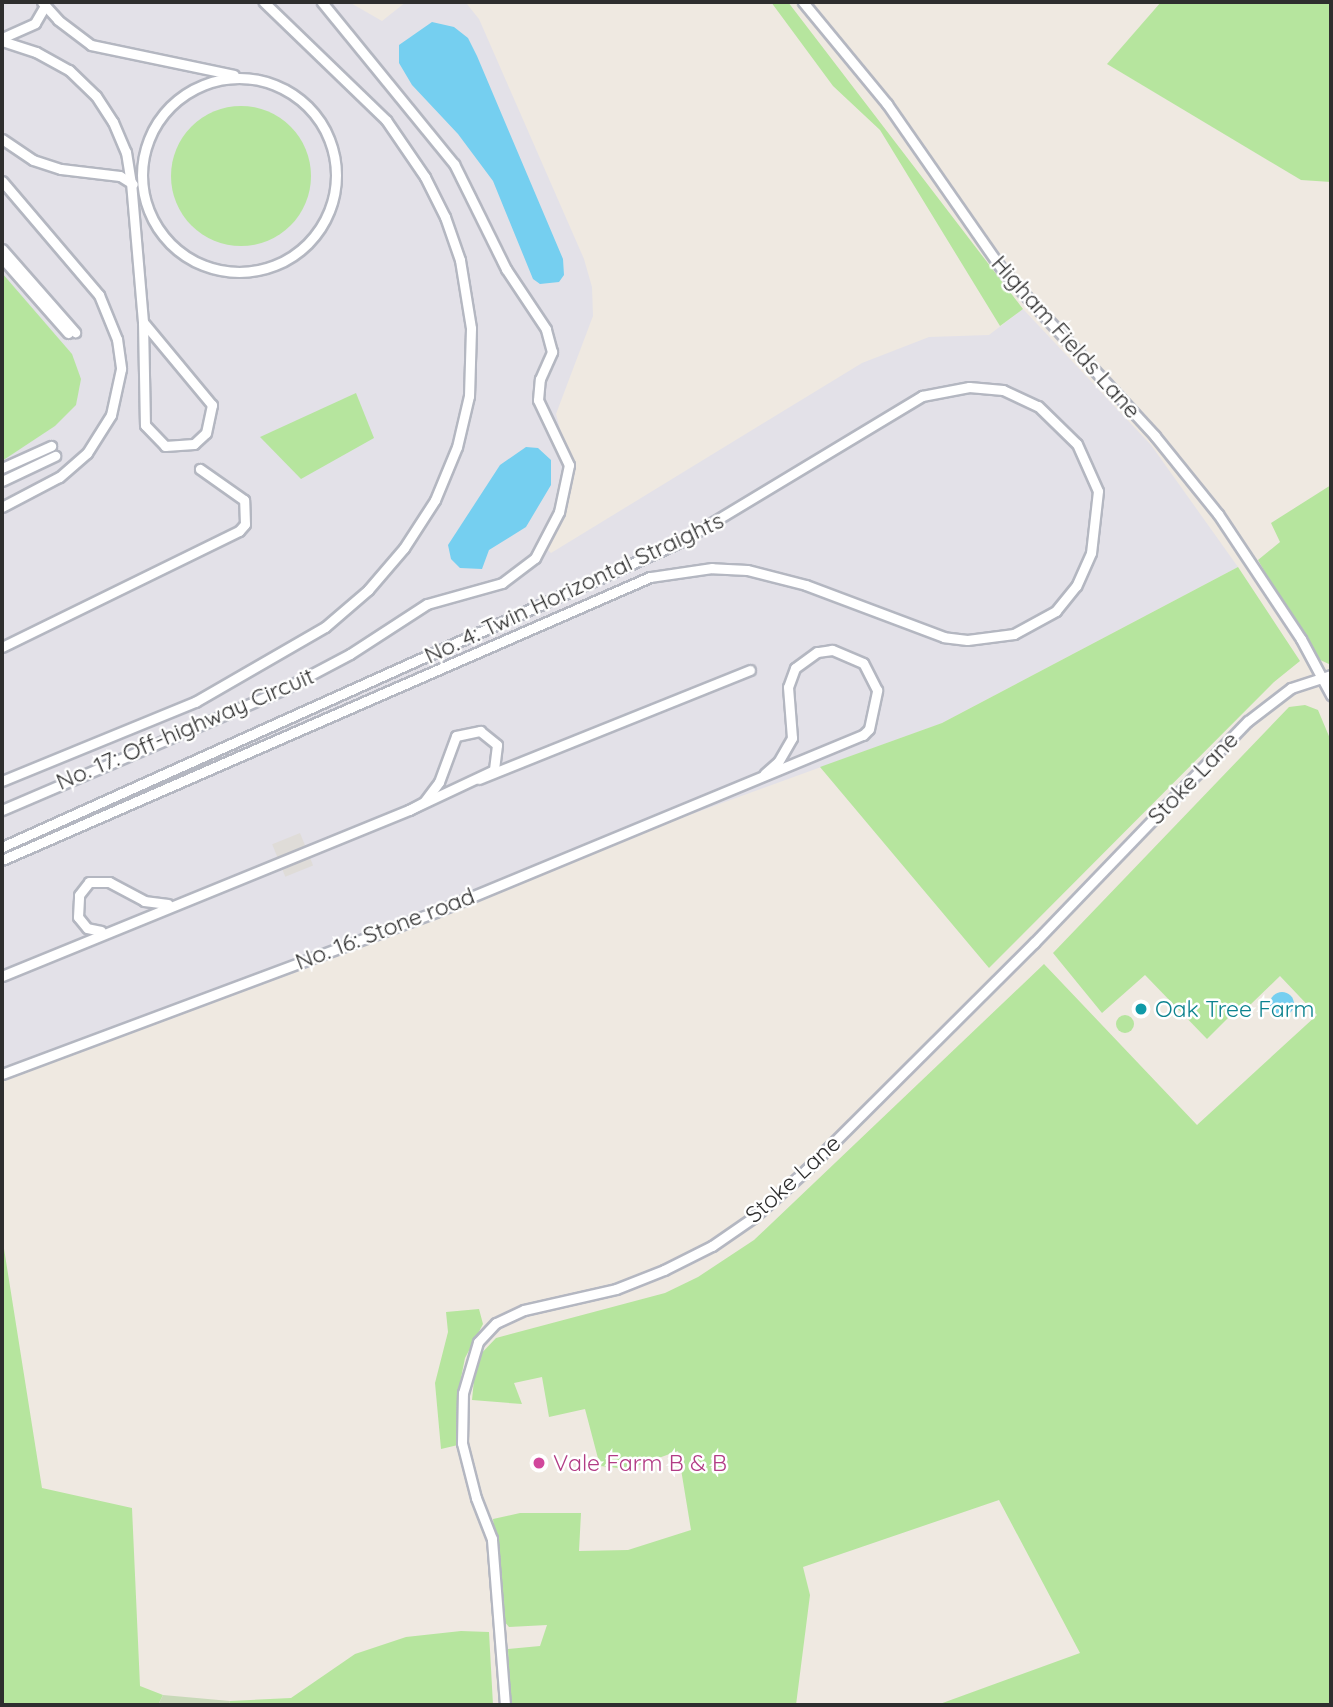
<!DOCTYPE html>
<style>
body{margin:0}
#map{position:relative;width:1333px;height:1707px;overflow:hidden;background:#efe9e1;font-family:Quicksand,sans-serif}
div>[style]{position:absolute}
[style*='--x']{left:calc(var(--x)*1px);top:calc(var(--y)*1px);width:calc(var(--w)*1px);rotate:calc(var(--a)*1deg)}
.industrial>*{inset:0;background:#e3e1e8}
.green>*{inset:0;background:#b6e59e}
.round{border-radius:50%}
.cemetery>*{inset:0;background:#c8d9b8}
.plaza>*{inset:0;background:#dfdcd8;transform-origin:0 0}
.water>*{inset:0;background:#75cff0}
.roads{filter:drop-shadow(2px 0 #b4b7c1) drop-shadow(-2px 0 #b4b7c1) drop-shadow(0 2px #b4b7c1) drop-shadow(0 -2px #b4b7c1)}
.minor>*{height:9px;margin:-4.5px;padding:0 4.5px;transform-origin:4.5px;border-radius:4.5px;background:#fff}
.minor>.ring{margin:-4.5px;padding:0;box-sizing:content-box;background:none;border:9px solid #fff;border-radius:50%}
.dots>*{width:19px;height:19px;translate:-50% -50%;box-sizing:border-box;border:4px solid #fff;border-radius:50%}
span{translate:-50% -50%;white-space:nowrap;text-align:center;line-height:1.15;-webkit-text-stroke:5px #fff;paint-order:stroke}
.street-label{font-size:23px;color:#2e2e2e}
.culture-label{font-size:23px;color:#0d838f}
.left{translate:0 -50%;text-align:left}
.hotel-label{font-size:23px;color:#b23c85}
.frame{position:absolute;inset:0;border:4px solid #2e2e2e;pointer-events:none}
</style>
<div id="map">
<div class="industrial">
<div style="clip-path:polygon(2px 2px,349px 2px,382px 21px,406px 2px,467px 4px,479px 19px,584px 259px,592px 287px,593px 316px,556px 414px,571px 469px,571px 484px,547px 549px,551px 553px,862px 363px,929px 337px,989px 335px,1023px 309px,1151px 445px,1238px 567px,942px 723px,574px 857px,305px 969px,2px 1081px)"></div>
</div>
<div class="green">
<div style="clip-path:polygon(771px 2px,788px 2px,1023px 309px,1000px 326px,880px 130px,833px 86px)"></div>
<div style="clip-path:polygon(1161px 2px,1331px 2px,1331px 182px,1301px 180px,1107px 64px)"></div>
<div class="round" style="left:171px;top:106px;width:140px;height:140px"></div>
<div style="clip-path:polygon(2px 273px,72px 354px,81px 379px,76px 405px,55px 426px,2px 461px)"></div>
<div style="clip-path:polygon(356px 393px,374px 438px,301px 479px,260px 437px)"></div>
<div style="clip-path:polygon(1331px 485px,1331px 665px,1318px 659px,1307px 646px,1258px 560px,1280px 542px,1271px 523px)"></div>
<div style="clip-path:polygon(1238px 567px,1300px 661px,1274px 682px,989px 968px,820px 767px,942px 723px)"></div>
<div style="clip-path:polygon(1305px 705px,1318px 710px,1331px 741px,1331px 1705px,937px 1705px,1080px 1653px,999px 1500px,803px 1567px,810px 1595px,796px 1705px,510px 1705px,508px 1649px,540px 1646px,547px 1625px,509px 1627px,504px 1621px,493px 1519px,520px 1513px,581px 1513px,579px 1551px,628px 1550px,691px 1530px,678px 1451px,628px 1469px,600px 1466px,585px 1409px,549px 1417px,542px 1377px,514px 1383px,522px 1404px,472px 1400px,476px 1359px,496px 1338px,665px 1293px,698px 1277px,754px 1240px,1044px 964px,1197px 1125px,1317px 1015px,1280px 976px,1250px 1005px,1245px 1001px,1207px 1039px,1145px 975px,1102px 1013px,1053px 953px,1289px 707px)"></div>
<div class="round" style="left:1116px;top:1015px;width:18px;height:18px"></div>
<div style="clip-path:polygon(2px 1236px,42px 1488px,132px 1508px,140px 1686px,163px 1695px,158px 1705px,2px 1705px)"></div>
<div style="clip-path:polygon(479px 1309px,483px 1324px,465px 1358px,457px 1398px,458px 1445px,441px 1449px,435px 1383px,448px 1332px,446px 1312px)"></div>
<div style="clip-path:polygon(461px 1631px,489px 1632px,493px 1705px,229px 1705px,230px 1701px,291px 1698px,355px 1654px,406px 1637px)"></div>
</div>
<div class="cemetery">
<div style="clip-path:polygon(163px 1695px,230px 1701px,229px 1705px,158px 1705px)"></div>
</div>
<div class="plaza">
<div style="left:300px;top:833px;width:35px;height:30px;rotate:68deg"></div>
</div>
<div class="water">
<div style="clip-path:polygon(432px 22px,454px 27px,468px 38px,477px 56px,563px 259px,564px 275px,559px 282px,540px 284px,533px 279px,493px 181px,458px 134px,412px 85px,399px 63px,399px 45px)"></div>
<div style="clip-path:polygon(526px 447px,538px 448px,551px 460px,551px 485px,526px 527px,489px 550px,482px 569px,460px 568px,451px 559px,448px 545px,500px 465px)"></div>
<div class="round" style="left:1270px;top:992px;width:24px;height:24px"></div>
</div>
<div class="roads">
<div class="minor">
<div style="--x:42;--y:2;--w:24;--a:48"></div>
<div style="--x:58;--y:20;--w:41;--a:37.1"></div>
<div style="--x:91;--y:45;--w:146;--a:11.8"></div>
<div style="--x:803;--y:2;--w:132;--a:50.5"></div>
<div style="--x:887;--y:104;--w:203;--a:55.2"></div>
<div style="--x:1003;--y:271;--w:224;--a:47.3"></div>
<div style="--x:1155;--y:436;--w:100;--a:51.1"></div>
<div style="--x:1218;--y:514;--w:150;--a:56.4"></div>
<div style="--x:1301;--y:639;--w:64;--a:61.8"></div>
<div style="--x:2;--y:38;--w:36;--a:-24"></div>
<div style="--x:35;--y:23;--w:20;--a:-60"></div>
<div style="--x:2;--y:41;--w:36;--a:18"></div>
<div style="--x:36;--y:52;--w:38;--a:29"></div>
<div style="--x:69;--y:70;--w:37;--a:44"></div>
<div style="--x:96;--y:96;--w:31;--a:57"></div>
<div style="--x:113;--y:122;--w:33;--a:67"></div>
<div style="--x:126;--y:152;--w:30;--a:81"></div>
<div style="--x:131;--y:182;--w:141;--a:85.1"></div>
<div style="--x:143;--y:322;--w:103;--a:88.9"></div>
<div style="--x:145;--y:425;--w:29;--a:46"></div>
<div style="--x:165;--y:446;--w:29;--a:-4"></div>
<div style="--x:194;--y:444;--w:16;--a:-43"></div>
<div style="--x:206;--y:433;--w:29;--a:-78"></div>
<div style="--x:212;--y:405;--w:108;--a:-129.7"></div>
<div class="ring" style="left:142px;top:78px;width:185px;height:185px"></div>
<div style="--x:2;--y:139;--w:37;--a:34"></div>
<div style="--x:33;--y:160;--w:29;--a:18"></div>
<div style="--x:61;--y:169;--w:59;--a:6.8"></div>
<div style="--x:120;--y:176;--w:15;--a:32"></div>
<div style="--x:2;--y:181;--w:150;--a:49.6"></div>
<div style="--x:99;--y:295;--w:48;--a:67.8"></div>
<div style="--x:117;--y:339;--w:30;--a:82"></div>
<div style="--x:121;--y:369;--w:47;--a:102.3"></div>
<div style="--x:111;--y:415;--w:45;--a:122.3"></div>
<div style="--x:87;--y:453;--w:37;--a:139"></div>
<div style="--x:59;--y:477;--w:64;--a:152.2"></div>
<div style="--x:2;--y:249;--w:111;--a:48.7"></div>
<div style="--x:2;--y:258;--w:100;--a:48.7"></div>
<div style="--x:2;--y:468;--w:54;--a:-24.2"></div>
<div style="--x:2;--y:481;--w:59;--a:-25.3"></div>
<div style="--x:2;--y:647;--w:264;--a:-26.1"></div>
<div style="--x:239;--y:531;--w:9;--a:-49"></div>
<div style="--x:245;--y:524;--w:24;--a:-92"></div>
<div style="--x:244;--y:500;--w:54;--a:-144.8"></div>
<div style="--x:480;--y:731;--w:22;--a:39"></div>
<div style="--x:497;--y:745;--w:25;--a:97"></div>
<div style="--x:494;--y:770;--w:94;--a:154.8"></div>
<div style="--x:409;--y:810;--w:17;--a:-28"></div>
<div style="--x:424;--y:802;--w:25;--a:-53"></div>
<div style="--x:439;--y:782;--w:49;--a:-69.7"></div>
<div style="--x:456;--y:736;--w:25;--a:-12"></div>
<div style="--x:479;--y:779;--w:292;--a:-21.9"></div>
<div style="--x:2;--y:781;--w:209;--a:-22.3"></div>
<div style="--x:195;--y:702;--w:150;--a:-30"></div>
<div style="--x:325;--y:627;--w:57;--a:-40.7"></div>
<div style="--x:368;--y:590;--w:55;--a:-49.4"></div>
<div style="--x:404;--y:548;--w:57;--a:-57.1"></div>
<div style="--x:435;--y:500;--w:57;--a:-67.5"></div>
<div style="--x:457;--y:447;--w:52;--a:-76.8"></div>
<div style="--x:469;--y:396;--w:68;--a:-88.3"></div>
<div style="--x:471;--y:328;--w:69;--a:-99.2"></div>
<div style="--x:460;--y:260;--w:46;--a:-109.2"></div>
<div style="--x:445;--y:217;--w:45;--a:-116.6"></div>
<div style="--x:425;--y:177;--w:69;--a:-124.4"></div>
<div style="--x:386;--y:120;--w:170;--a:-136"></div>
<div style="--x:2;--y:810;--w:305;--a:-23.2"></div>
<div style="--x:282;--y:690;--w:77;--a:-27.9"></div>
<div style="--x:350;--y:654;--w:92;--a:-33"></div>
<div style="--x:427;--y:604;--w:78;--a:-15.6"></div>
<div style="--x:502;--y:583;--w:41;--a:-37.1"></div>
<div style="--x:535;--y:558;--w:52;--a:-62.4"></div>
<div style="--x:559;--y:512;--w:48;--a:-78"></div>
<div style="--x:569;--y:465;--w:72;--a:-115.5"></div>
<div style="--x:538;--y:400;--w:21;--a:-85"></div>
<div style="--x:540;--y:379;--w:30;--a:-66"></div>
<div style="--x:552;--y:352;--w:24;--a:-105"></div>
<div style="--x:546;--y:329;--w:72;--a:-123.7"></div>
<div style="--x:506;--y:269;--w:117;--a:-116.3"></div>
<div style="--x:454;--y:164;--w:209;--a:-129.2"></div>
<div style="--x:2;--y:847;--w:743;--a:-24.22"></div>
<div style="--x:680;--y:542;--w:283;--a:-31.1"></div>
<div style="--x:922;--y:396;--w:48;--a:-10.8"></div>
<div style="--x:969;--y:387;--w:34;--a:5"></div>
<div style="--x:1003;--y:390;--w:38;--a:25"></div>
<div style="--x:1038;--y:406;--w:54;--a:44.3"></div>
<div style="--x:1077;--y:444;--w:51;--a:65.9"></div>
<div style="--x:1098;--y:491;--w:62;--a:96.4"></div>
<div style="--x:1091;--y:553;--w:36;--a:114"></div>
<div style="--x:1076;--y:586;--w:32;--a:129"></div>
<div style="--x:1056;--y:611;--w:48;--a:151.3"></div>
<div style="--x:1014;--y:634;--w:47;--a:172.7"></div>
<div style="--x:967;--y:640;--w:23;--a:-173"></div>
<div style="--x:944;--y:637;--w:147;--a:-159.4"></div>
<div style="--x:806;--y:585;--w:61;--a:-165.7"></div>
<div style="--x:747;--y:570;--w:35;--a:-177"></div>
<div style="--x:712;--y:568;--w:63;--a:171.7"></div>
<div style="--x:650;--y:577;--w:707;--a:156.41"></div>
<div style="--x:101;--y:931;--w:14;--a:-168"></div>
<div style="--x:87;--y:928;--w:14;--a:-129"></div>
<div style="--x:78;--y:917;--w:22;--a:-87"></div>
<div style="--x:79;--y:895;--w:16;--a:-52"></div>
<div style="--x:89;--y:882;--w:20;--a:0"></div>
<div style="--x:109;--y:882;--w:40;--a:28"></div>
<div style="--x:144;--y:901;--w:24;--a:7"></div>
<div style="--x:2;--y:976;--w:440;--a:-22.2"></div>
<div style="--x:2;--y:1074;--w:462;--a:-20.5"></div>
<div style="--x:435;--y:912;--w:463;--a:-22.5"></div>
<div style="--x:863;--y:735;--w:8;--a:-45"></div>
<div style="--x:869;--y:729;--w:40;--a:-78"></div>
<div style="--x:877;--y:690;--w:30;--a:-117"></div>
<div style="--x:863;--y:663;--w:34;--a:-157"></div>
<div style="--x:832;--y:650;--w:15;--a:172"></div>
<div style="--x:817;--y:652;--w:27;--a:144"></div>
<div style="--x:795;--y:668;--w:20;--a:110"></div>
<div style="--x:788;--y:687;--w:51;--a:85.5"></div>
<div style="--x:792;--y:738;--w:28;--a:120"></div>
<div style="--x:778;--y:762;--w:18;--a:139"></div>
<div style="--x:505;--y:1705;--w:167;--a:-94.5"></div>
<div style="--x:492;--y:1539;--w:44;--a:-111.3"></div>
<div style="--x:476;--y:1498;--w:57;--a:-104.3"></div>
<div style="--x:462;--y:1443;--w:50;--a:-88.9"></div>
<div style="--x:463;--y:1393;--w:53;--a:-73.6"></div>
<div style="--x:478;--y:1342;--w:26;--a:-47"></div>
<div style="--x:496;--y:1323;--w:31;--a:-25"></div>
<div style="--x:524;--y:1310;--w:94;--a:-12.9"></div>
<div style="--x:616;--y:1289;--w:52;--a:-21.6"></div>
<div style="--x:664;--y:1270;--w:54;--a:-26.6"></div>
<div style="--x:712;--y:1246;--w:51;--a:-34.6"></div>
<div style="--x:754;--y:1217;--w:70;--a:-42.1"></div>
<div style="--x:806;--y:1170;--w:322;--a:-44.9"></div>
<div style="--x:1034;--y:943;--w:308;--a:-46.1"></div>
<div style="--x:1248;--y:721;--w:54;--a:-37.5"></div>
<div style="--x:1291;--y:688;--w:42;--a:-18"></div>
</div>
</div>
<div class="dots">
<div style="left:1141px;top:1009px;background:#0f9aa8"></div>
<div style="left:539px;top:1463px;background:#d1479c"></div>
</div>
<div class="street-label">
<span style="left:1066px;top:337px;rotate:48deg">Higham Fields Lane</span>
<span style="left:574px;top:588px;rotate:-25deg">No. 4: Twin Horizontal Straights</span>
<span style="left:185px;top:729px;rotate:-23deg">No. 17: Off-highway Circuit</span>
<span style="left:1193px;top:778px;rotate:-46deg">Stoke Lane</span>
<span style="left:385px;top:929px;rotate:-21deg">No. 16: Stone road</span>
<span style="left:793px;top:1179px;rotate:-42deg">Stoke Lane</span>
</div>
<div class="culture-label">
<span class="left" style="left:1155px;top:1009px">Oak Tree Farm</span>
</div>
<div class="hotel-label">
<span class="left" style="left:553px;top:1463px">Vale Farm B &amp; B</span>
</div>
<div class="frame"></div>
</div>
